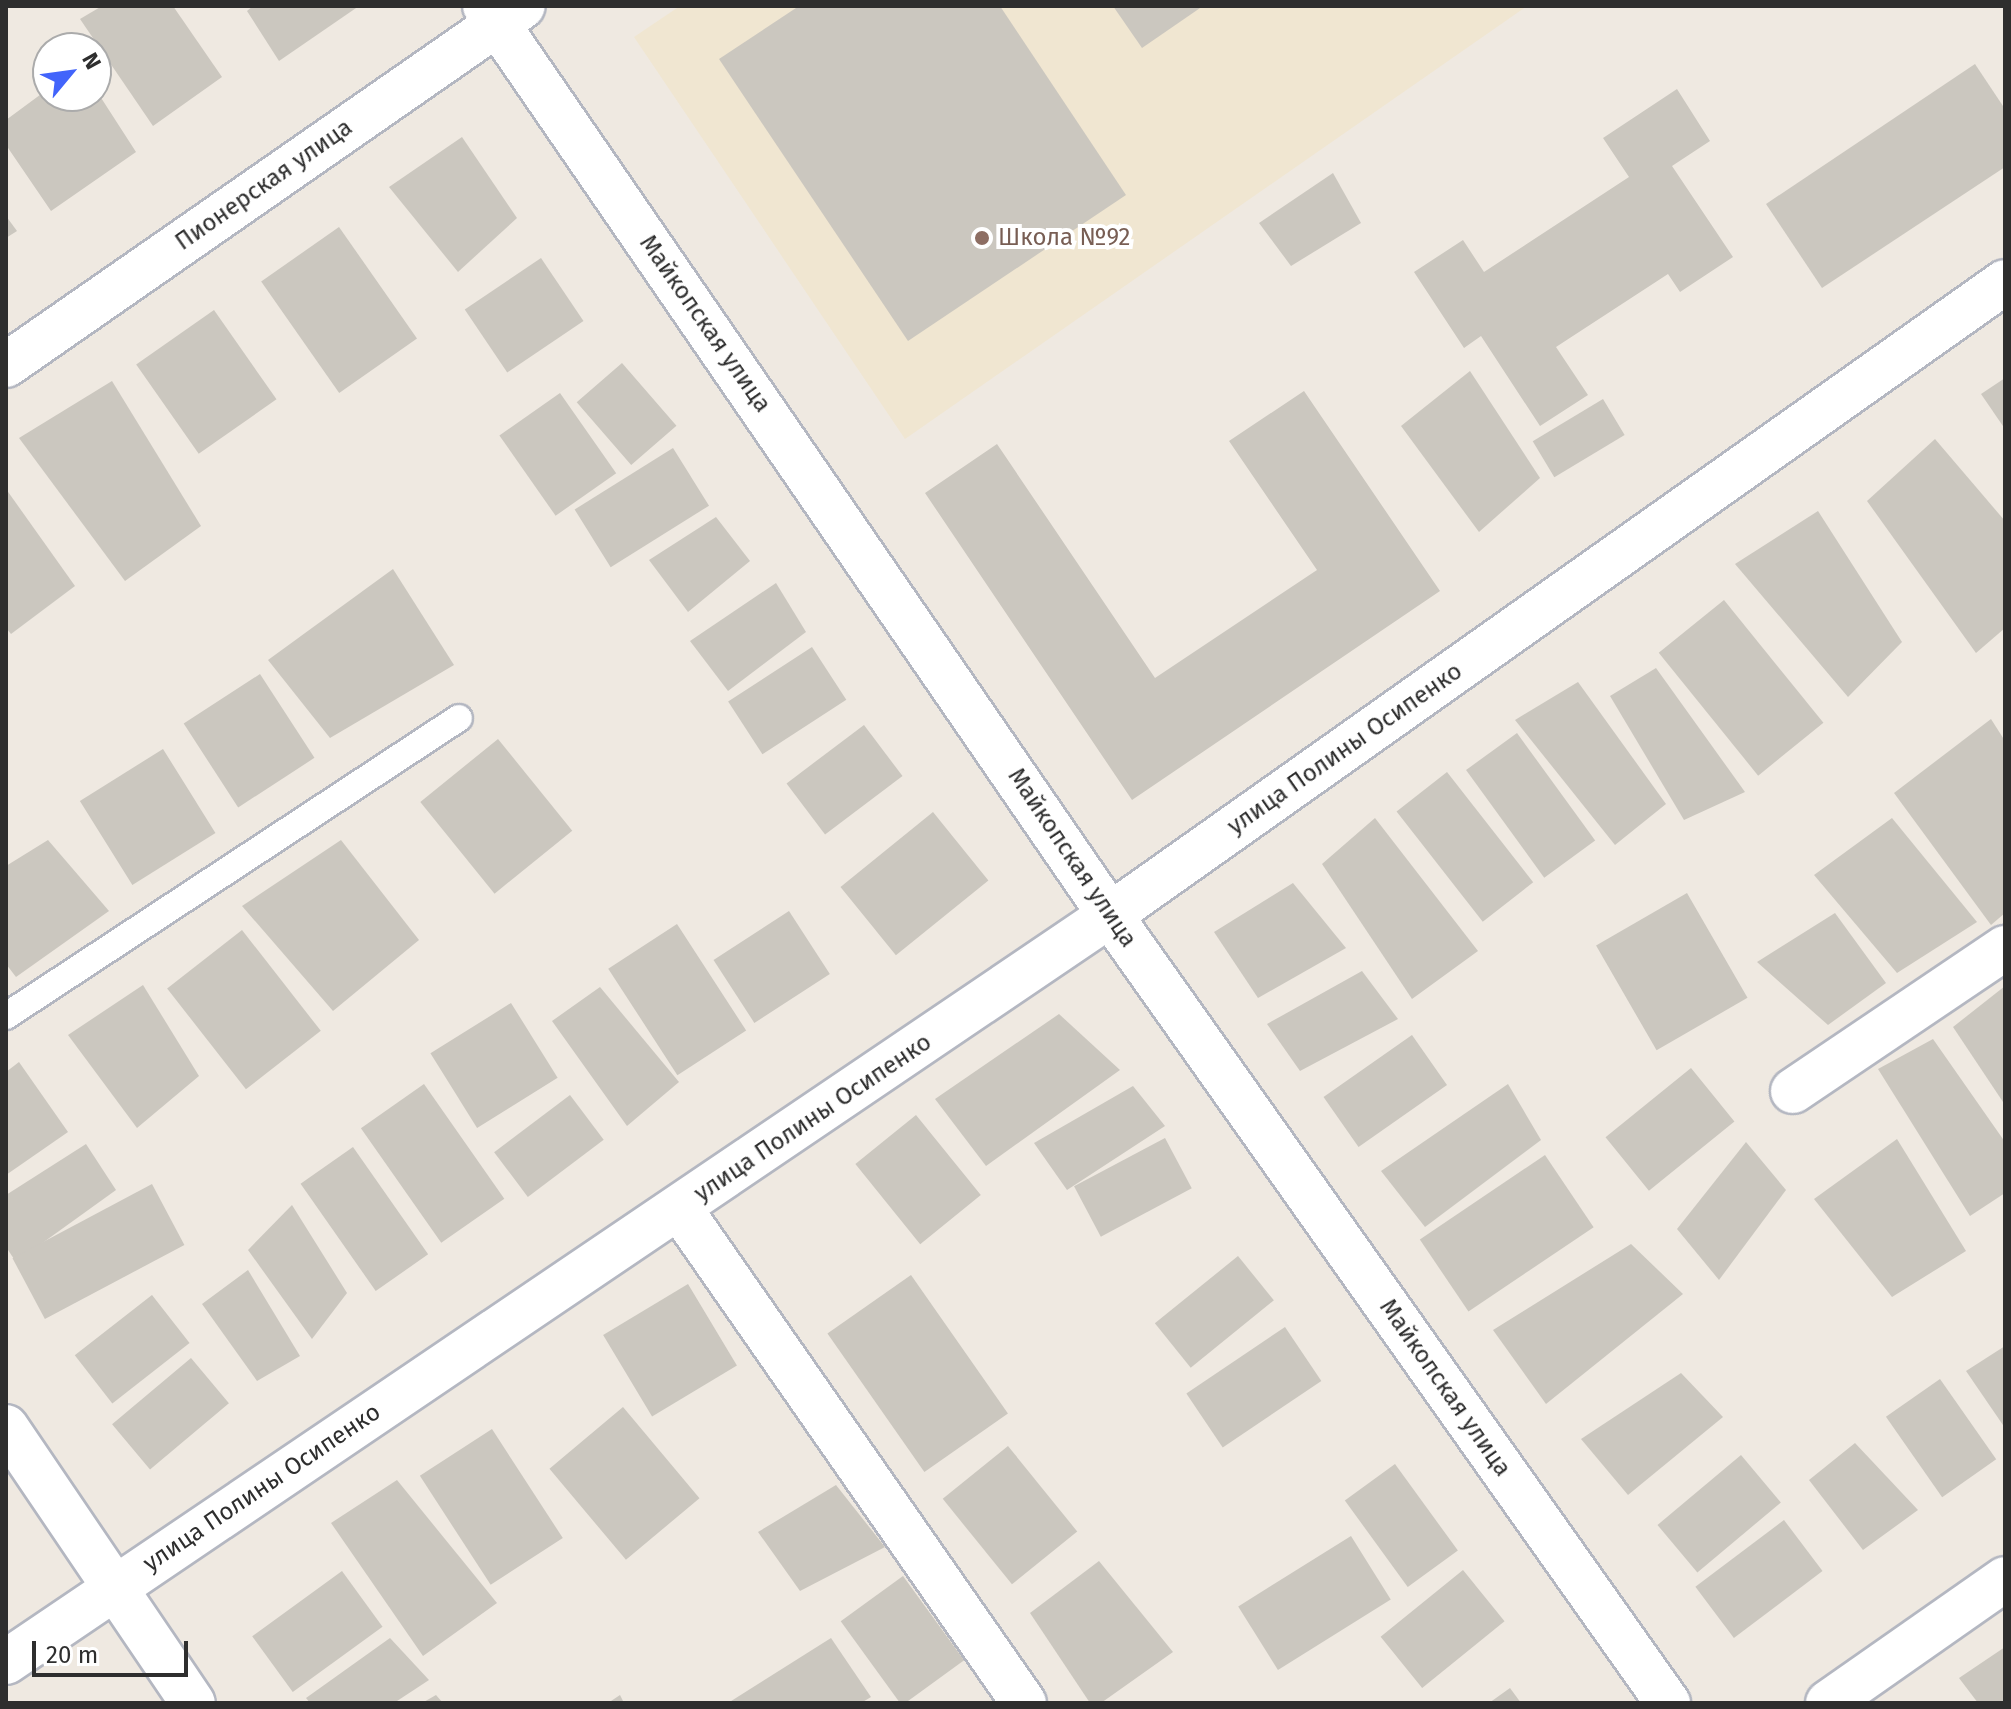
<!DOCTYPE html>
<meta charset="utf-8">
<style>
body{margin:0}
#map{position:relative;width:2011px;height:1709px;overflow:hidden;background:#efe9e1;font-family:"Fira Sans",sans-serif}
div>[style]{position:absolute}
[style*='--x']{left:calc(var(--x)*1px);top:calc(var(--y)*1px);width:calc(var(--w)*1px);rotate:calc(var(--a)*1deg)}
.education>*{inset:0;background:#f0e6d1}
.building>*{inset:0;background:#cbc7bf;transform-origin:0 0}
.roads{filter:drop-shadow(2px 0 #b4b7c1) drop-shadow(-2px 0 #b4b7c1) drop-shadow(0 2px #b4b7c1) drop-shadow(0 -2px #b4b7c1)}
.service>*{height:26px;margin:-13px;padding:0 13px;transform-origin:13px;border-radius:13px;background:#fff}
.minor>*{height:44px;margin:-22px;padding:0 22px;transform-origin:22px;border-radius:22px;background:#fff}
.tertiary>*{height:44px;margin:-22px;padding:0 22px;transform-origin:22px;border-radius:22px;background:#fff}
.dots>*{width:22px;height:22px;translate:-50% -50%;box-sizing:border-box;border:4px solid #fff;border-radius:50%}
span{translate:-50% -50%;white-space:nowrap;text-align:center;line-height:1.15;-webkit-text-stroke:8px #fff;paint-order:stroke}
.street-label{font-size:24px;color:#2e2e2e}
.education-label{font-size:24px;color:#785e54}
.left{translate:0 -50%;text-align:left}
.frame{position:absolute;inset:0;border:8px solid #2e2e2e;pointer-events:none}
.north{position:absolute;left:32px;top:32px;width:80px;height:80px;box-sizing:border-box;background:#fff;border:2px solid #ababab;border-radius:50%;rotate:61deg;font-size:22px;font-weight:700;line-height:32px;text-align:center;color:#2e2e2e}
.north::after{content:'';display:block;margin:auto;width:28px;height:36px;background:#4264fb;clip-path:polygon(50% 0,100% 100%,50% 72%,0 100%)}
.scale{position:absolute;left:32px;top:1641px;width:156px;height:36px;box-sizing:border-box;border:4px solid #2e2e2e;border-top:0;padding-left:10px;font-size:24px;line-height:28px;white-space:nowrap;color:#2e2e2e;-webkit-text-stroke:6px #fff;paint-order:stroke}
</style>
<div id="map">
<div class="education">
<div style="clip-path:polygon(680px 6px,1527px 6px,905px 439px,634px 37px)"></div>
</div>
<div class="building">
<div style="clip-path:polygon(102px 6px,173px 6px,222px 77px,153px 126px,80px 19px)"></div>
<div style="clip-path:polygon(253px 6px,359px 6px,279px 61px,247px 11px)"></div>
<div style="clip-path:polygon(799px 6px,1000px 6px,1126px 195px,908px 341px,719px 59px)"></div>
<div style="clip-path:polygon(1113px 6px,1203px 6px,1142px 48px)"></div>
<div style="clip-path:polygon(1975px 64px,2005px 109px,2005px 167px,1822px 288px,1766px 204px)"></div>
<div style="clip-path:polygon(48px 89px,48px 96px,96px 96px,96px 90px,136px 152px,51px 211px,6px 145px,6px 120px)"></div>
<div style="clip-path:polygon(1677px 89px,1710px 141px,1672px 166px,1733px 257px,1680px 292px,1668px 274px,1556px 347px,1588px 395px,1540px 426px,1481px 336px,1464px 348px,1414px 272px,1463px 240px,1484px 272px,1629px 177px,1603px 138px)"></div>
<div style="clip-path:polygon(462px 137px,517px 218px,458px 272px,389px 187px)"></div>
<div style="clip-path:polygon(1333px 173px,1361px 223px,1291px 266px,1259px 223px)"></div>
<div style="clip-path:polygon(6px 216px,17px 231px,6px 238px)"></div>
<div style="left:339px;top:227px;width:136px;height:95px;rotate:55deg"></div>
<div style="left:541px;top:258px;width:76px;height:92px;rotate:56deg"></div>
<div style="left:214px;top:310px;width:109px;height:95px;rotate:55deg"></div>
<div style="left:622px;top:363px;width:83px;height:60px;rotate:49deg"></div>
<div style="clip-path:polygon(1470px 371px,1540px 478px,1479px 532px,1401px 426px)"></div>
<div style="clip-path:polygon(2005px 378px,2005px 429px,1981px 394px)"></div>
<div style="clip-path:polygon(112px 381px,201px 526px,125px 581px,19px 438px)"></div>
<div style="clip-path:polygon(1304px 391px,1440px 591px,1132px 800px,925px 493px,997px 444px,1155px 678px,1317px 570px,1229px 441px)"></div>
<div style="left:560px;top:393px;width:98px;height:74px;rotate:55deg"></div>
<div style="left:1603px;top:399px;width:42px;height:82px;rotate:59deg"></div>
<div style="clip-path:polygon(1935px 439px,2005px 521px,2005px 628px,1976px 653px,1867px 501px)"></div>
<div style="left:673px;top:448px;width:68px;height:116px;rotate:58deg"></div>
<div style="clip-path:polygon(6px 489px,75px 586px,11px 634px,6px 628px)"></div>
<div style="clip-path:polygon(1818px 511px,1902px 642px,1848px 697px,1735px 564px)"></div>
<div style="clip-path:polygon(716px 517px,750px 561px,688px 612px,649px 560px)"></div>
<div style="clip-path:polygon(393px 569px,454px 665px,330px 738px,268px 660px)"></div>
<div style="clip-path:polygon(776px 583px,806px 632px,728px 691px,690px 641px)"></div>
<div style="left:1724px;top:600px;width:158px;height:84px;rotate:51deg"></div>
<div style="left:812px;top:647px;width:63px;height:100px;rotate:57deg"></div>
<div style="clip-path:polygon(1656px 668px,1745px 792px,1684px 820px,1610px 696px)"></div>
<div style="left:260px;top:674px;width:100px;height:91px;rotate:57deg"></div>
<div style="clip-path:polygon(1578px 682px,1666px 804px,1615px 845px,1515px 720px)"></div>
<div style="clip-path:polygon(1991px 719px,2005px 741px,2005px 913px,1991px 925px,1894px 793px)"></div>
<div style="left:864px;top:725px;width:64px;height:97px;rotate:53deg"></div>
<div style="left:1517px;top:733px;width:133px;height:63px;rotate:54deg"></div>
<div style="left:498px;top:739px;width:118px;height:100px;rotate:51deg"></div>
<div style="left:163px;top:749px;width:99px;height:98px;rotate:58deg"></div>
<div style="left:1447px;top:772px;width:140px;height:64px;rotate:52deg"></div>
<div style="left:933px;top:812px;width:88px;height:119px;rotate:51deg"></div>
<div style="clip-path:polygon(1375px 818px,1478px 951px,1412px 999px,1322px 864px)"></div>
<div style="clip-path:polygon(1892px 818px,1977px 922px,1897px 973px,1814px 875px)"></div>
<div style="clip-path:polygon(48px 840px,109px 911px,16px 977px,6px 964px,6px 866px)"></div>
<div style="clip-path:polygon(341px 840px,419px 940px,333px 1011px,242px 906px)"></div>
<div style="clip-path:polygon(1293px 883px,1346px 948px,1258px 998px,1214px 932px)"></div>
<div style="left:1687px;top:893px;width:121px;height:105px;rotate:60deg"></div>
<div style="left:789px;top:911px;width:75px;height:90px;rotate:57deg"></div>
<div style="clip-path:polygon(1835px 913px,1886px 983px,1828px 1025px,1757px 962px)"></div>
<div style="left:677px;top:924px;width:127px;height:82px;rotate:57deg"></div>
<div style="left:242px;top:930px;width:128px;height:95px;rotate:52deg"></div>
<div style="clip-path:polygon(1362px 971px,1398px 1019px,1300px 1071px,1267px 1024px)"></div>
<div style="clip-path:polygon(143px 985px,199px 1076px,137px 1128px,68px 1035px)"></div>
<div style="clip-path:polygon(2005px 986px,2005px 1105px,1953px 1027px)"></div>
<div style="clip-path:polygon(600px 987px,679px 1082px,627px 1126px,552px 1021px)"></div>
<div style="left:511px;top:1003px;width:88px;height:95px;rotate:58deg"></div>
<div style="clip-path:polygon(1059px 1014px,1120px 1070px,986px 1166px,935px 1099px)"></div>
<div style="left:1412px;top:1035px;width:61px;height:108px;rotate:55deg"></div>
<div style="clip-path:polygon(1933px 1039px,2005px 1142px,2005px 1193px,1970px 1216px,1878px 1069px)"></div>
<div style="clip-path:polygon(19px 1062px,68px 1132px,6px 1175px,6px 1072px)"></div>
<div style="left:1691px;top:1068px;width:69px;height:110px;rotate:51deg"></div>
<div style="left:424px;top:1084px;width:140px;height:77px;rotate:55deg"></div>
<div style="clip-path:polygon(1508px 1084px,1541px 1140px,1425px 1227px,1381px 1171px)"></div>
<div style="clip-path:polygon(1133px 1086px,1165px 1126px,1067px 1190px,1034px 1143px)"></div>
<div style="left:570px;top:1095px;width:56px;height:95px;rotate:53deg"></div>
<div style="left:916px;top:1115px;width:103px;height:78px;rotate:51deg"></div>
<div style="left:1165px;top:1138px;width:57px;height:103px;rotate:62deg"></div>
<div style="clip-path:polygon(1897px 1139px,1966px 1251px,1892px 1297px,1814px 1199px)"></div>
<div style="clip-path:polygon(1746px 1142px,1786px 1190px,1719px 1280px,1677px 1229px)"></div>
<div style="clip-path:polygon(86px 1144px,116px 1190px,16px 1262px,6px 1247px,6px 1195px)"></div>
<div style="left:353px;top:1147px;width:131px;height:64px;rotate:55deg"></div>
<div style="left:1545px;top:1155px;width:87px;height:151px;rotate:56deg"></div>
<div style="left:152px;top:1184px;width:69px;height:158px;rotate:62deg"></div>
<div style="clip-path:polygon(292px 1205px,347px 1293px,312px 1339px,248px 1250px)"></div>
<div style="clip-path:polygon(1631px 1244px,1683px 1294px,1546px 1404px,1493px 1330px)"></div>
<div style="left:1238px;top:1256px;width:57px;height:107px;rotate:51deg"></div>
<div style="clip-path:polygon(248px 1270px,300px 1356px,257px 1381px,202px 1304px)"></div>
<div style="left:911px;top:1275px;width:169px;height:102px;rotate:55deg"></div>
<div style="left:688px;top:1284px;width:95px;height:99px;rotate:59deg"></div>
<div style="left:152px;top:1295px;width:61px;height:98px;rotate:52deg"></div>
<div style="left:1285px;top:1327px;width:65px;height:119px;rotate:56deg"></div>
<div style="clip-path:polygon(2005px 1346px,2005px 1428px,1966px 1371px)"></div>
<div style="left:191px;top:1358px;width:59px;height:103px;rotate:50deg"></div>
<div style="clip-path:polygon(1681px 1373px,1723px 1417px,1628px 1495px,1581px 1439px)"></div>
<div style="left:1940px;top:1379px;width:98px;height:66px;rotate:55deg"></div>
<div style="left:623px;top:1407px;width:119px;height:96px;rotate:50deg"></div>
<div style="left:492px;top:1429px;width:130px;height:86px;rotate:57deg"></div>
<div style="clip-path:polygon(1855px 1443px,1918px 1510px,1863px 1550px,1809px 1480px)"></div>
<div style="left:1008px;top:1446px;width:110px;height:84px;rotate:51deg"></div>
<div style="left:1741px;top:1455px;width:62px;height:109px;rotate:50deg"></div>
<div style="left:1395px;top:1464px;width:107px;height:62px;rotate:54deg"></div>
<div style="clip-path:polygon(397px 1480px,497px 1603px,423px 1656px,331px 1523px)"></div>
<div style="clip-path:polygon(836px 1485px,885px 1547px,800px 1591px,758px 1532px)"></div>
<div style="left:1784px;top:1520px;width:64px;height:111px;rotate:53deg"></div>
<div style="left:1351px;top:1536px;width:75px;height:133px;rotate:58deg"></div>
<div style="clip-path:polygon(1099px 1561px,1173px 1652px,1101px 1703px,1090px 1703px,1030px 1613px)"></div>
<div style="left:1463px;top:1570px;width:66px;height:106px;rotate:51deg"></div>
<div style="left:342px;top:1571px;width:69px;height:111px;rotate:54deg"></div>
<div style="left:903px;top:1576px;width:104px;height:77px;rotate:54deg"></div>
<div style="clip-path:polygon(390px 1638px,429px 1680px,394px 1703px,310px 1703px,306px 1698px)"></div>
<div style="clip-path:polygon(831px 1638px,871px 1697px,861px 1703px,728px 1703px)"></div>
<div style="clip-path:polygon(2005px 1647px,2005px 1703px,1978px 1703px,1959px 1678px)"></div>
<div style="clip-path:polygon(1510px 1688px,1521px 1703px,1489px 1703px)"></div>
<div style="clip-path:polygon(436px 1695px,443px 1703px,422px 1703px)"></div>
<div style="clip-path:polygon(620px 1695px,624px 1703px,608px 1703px)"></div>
</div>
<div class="roads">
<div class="service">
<div style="--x:6;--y:1016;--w:542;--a:-33.34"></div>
</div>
<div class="minor">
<div style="--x:6;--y:365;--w:629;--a:-34.78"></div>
<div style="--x:1793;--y:1091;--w:256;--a:-34"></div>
<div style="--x:680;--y:1209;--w:602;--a:55.15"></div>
<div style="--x:6;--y:1427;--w:333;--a:55.9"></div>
<div style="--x:6;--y:1662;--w:1333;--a:-34.08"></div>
<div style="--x:1110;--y:915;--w:1096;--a:-35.27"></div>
<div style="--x:1828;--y:1703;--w:216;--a:-35"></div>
</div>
<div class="tertiary">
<div style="--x:485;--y:6;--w:1103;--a:55.49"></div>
<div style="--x:1110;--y:915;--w:966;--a:54.7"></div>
</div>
</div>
<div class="dots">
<div style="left:982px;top:238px;background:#8d6e63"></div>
</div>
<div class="street-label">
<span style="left:264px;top:185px;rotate:-35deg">Пионерская улица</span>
<span style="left:705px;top:324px;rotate:55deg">Майкопская улица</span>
<span style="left:1345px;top:749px;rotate:-35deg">улица Полины Осипенко</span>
<span style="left:1072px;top:858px;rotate:56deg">Майкопская улица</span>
<span style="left:813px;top:1118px;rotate:-34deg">улица Полины Осипенко</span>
<span style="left:1445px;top:1388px;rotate:55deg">Майкопская улица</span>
<span style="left:262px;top:1488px;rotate:-34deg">улица Полины Осипенко</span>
</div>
<div class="education-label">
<span class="left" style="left:998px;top:238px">Школа №92</span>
</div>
<div class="frame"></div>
<div class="north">N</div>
<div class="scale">20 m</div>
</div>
